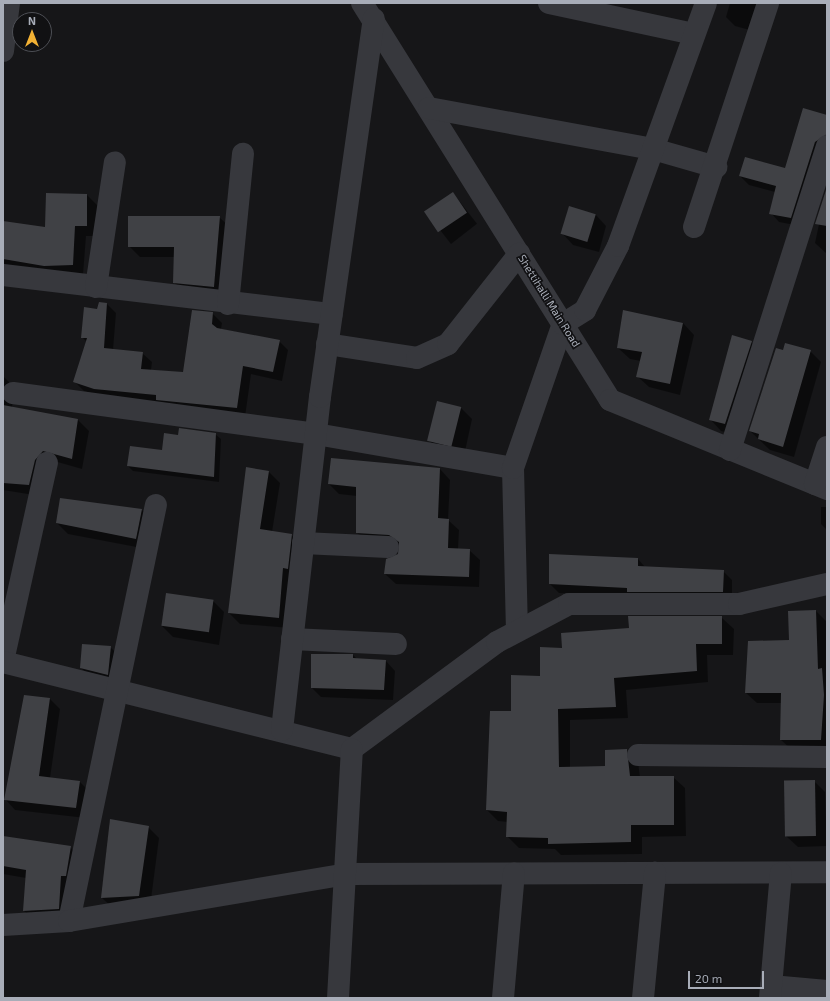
<!DOCTYPE html>
<style>
body{margin:0}
#map{position:relative;width:830px;height:1001px;overflow:hidden;background:#161618;font-family:"Exo 2",sans-serif}
div>[style]{position:absolute}
[style*='--x']{left:calc(var(--x)*1px);top:calc(var(--y)*1px);width:calc(var(--w)*1px);rotate:calc(var(--a)*1deg)}
.shadow>*{inset:0;background:#0007;transform-origin:0 0}
.building>*{inset:0;background:#404145;transform-origin:0 0}
.minor>*{height:22px;margin:-11px;padding:0 11px;transform-origin:11px;border-radius:11px;background:#37383d}
span{translate:-50% -50%;white-space:nowrap;text-align:center;line-height:1.15;-webkit-text-stroke:3.5px #111113;paint-order:stroke}
.street-label{font-size:11px;color:#a8adb8}
.frame{position:absolute;inset:0;border:4px solid #a8adb8;pointer-events:none}
.north{position:absolute;left:12px;top:12px;width:40px;height:40px;box-sizing:border-box;background:#111113;border:1px solid #4d4f55;border-radius:50%;rotate:0deg;font-size:11px;font-weight:700;line-height:16px;text-align:center;color:#a8adb8}
.north::after{content:'';display:block;margin:auto;width:14px;height:18px;background:#f2b134;clip-path:polygon(50% 0,100% 100%,50% 72%,0 100%)}
.scale{position:absolute;left:688px;top:971px;width:76px;height:18px;box-sizing:border-box;border:2px solid #a8adb8;border-top:0;padding-left:5px;font-size:12px;line-height:14px;white-space:nowrap;color:#a8adb8;-webkit-text-stroke:3px #111113;paint-order:stroke}
</style>
<div id="map">
<div class="shadow">
<div style="clip-path:polygon(730px 3px,766px 3px,757px 32px,735px 26px,726px 17px)"></div>
<div style="clip-path:polygon(827px 116px,827px 147px,800px 226px,779px 222px,771px 213px,775px 192px,749px 185px,740px 176px,786px 169px)"></div>
<div style="left:453px;top:193px;width:39px;height:33px;rotate:52deg"></div>
<div style="clip-path:polygon(87px 195px,98px 206px,98px 236px,86px 236px,83px 275px,8px 269px,3px 264px,3px 222px,46px 228px)"></div>
<div style="clip-path:polygon(824px 201px,827px 202px,827px 254px,815px 243px)"></div>
<div style="clip-path:polygon(595px 214px,606px 226px,599px 252px,573px 245px,562px 233px)"></div>
<div style="clip-path:polygon(219px 217px,231px 228px,225px 298px,185px 293px,174px 282px,175px 257px,140px 257px,129px 246px)"></div>
<div style="clip-path:polygon(107px 304px,116px 313px,113px 350px,142px 353px,152px 362px,151px 370px,184px 373px,212px 313px,222px 323px,221px 329px,279px 341px,288px 350px,282px 381px,251px 374px,245px 417px,104px 397px,84px 391px,75px 382px,87px 342px,82px 337px,97px 310px)"></div>
<div style="clip-path:polygon(683px 323px,694px 335px,680px 395px,649px 387px,637px 376px,641px 361px,630px 359px,618px 348px)"></div>
<div style="clip-path:polygon(751px 342px,762px 353px,736px 435px,721px 431px,710px 419px)"></div>
<div style="clip-path:polygon(783px 351px,810px 351px,821px 362px,794px 457px,770px 450px,750px 431px)"></div>
<div style="clip-path:polygon(3px 376px,14px 387px,12px 408px,78px 420px,89px 431px,82px 469px,54px 461px,40px 496px,3px 490px)"></div>
<div style="clip-path:polygon(461px 408px,472px 419px,464px 456px,440px 452px,429px 440px)"></div>
<div style="clip-path:polygon(215px 434px,221px 439px,219px 482px,133px 471px,128px 466px,163px 451px,178px 436px)"></div>
<div style="clip-path:polygon(247px 468px,269px 472px,280px 483px,272px 532px,291px 535px,303px 546px,290px 628px,240px 624px,229px 613px)"></div>
<div style="clip-path:polygon(440px 469px,450px 480px,448px 520px,459px 530px,458px 549px,469px 550px,480px 560px,479px 587px,396px 584px,385px 574px,399px 555px,400px 545px,368px 543px,357px 533px,357px 496px,339px 494px,329px 484px)"></div>
<div style="clip-path:polygon(61px 499px,142px 510px,153px 521px,147px 549px,68px 534px,57px 523px)"></div>
<div style="clip-path:polygon(821px 507px,827px 507px,827px 530px,821px 524px)"></div>
<div style="clip-path:polygon(638px 559px,645px 567px,723px 571px,732px 580px,732px 600px,559px 593px,550px 584px)"></div>
<div style="clip-path:polygon(213px 601px,224px 612px,219px 645px,173px 637px,162px 626px)"></div>
<div style="clip-path:polygon(816px 611px,827px 622px,827px 751px,792px 750px,781px 740px,782px 703px,757px 703px,746px 693px)"></div>
<div style="clip-path:polygon(629px 618px,722px 618px,734px 629px,733px 655px,707px 655px,708px 682px,626px 690px,628px 718px,570px 720px,570px 767px,606px 766px,627px 750px,638px 762px,640px 777px,673px 777px,685px 788px,686px 836px,642px 837px,642px 854px,561px 855px,555px 849px,519px 848px,507px 836px,508px 822px,498px 821px,487px 810px,512px 712px,563px 649px,630px 629px)"></div>
<div style="clip-path:polygon(110px 647px,122px 658px,119px 686px,93px 679px,81px 668px)"></div>
<div style="clip-path:polygon(353px 655px,357px 659px,386px 661px,395px 671px,393px 700px,321px 697px,312px 688px)"></div>
<div style="clip-path:polygon(25px 696px,50px 699px,60px 709px,50px 778px,80px 782px,90px 792px,86px 818px,15px 810px,6px 800px)"></div>
<div style="clip-path:polygon(814px 781px,825px 792px,827px 846px,798px 847px,786px 836px)"></div>
<div style="clip-path:polygon(110px 820px,148px 827px,159px 838px,150px 907px,114px 909px,102px 898px)"></div>
<div style="clip-path:polygon(3px 837px,70px 847px,81px 858px,70px 920px,36px 922px,24px 911px,26px 878px,3px 874px)"></div>
</div>
<div class="building">
<div style="clip-path:polygon(803px 108px,827px 115px,827px 134px,815px 142px,791px 218px,769px 214px,776px 186px,739px 176px,745px 157px,785px 168px)"></div>
<div style="clip-path:polygon(827px 187px,827px 226px,815px 224px)"></div>
<div style="left:453px;top:192px;width:25px;height:35px;rotate:56deg"></div>
<div style="clip-path:polygon(46px 193px,87px 194px,87px 226px,75px 226px,73px 265px,44px 266px,3px 259px,3px 221px,45px 227px)"></div>
<div style="left:569px;top:206px;width:28px;height:29px;rotate:17deg"></div>
<div style="clip-path:polygon(128px 216px,220px 216px,214px 287px,173px 283px,174px 247px,128px 247px)"></div>
<div style="clip-path:polygon(99px 302px,107px 303px,104px 348px,143px 352px,141px 369px,183px 372px,192px 310px,213px 312px,212px 324px,217px 328px,280px 340px,273px 372px,243px 366px,237px 408px,156px 400px,156px 395px,94px 389px,73px 382px,87px 338px,81px 338px,84px 307px,97px 309px)"></div>
<div style="clip-path:polygon(623px 310px,683px 323px,670px 384px,636px 377px,642px 352px,617px 348px)"></div>
<div style="clip-path:polygon(732px 335px,752px 341px,725px 424px,709px 420px)"></div>
<div style="clip-path:polygon(785px 343px,811px 350px,783px 447px,758px 439px,759px 434px,749px 431px,776px 348px,783px 350px)"></div>
<div style="left:437px;top:401px;width:25px;height:41px;rotate:14deg"></div>
<div style="clip-path:polygon(3px 405px,78px 419px,72px 459px,43px 451px,35px 460px,29px 485px,3px 483px)"></div>
<div style="clip-path:polygon(179px 428px,216px 433px,214px 477px,127px 466px,130px 446px,162px 450px,164px 433px,178px 435px)"></div>
<div style="clip-path:polygon(331px 458px,440px 468px,438px 518px,449px 519px,448px 548px,470px 549px,469px 577px,384px 574px,386px 559px,398px 554px,399px 542px,389px 535px,356px 533px,356px 487px,328px 484px)"></div>
<div style="clip-path:polygon(246px 467px,269px 471px,260px 529px,292px 534px,288px 569px,283px 568px,279px 618px,228px 613px)"></div>
<div style="clip-path:polygon(60px 498px,142px 509px,136px 539px,56px 523px)"></div>
<div style="clip-path:polygon(549px 554px,638px 558px,638px 566px,724px 570px,723px 592px,627px 592px,627px 588px,549px 584px)"></div>
<div style="left:166px;top:593px;width:48px;height:33px;rotate:8deg"></div>
<div style="clip-path:polygon(816px 610px,818px 669px,822px 668px,824px 695px,821px 740px,780px 740px,781px 693px,745px 693px,748px 641px,789px 640px,788px 611px)"></div>
<div style="clip-path:polygon(628px 616px,722px 616px,722px 644px,696px 644px,697px 671px,614px 678px,616px 707px,558px 709px,559px 767px,605px 766px,605px 750px,627px 749px,630px 776px,674px 776px,674px 825px,631px 825px,631px 842px,548px 844px,548px 838px,506px 837px,507px 812px,486px 810px,490px 711px,511px 711px,511px 675px,540px 676px,540px 647px,562px 648px,561px 633px,629px 628px)"></div>
<div style="clip-path:polygon(82px 644px,111px 646px,108px 675px,80px 668px)"></div>
<div style="clip-path:polygon(311px 654px,353px 654px,353px 658px,386px 660px,384px 690px,311px 688px)"></div>
<div style="clip-path:polygon(24px 695px,50px 698px,39px 776px,80px 781px,76px 808px,4px 800px)"></div>
<div style="left:815px;top:780px;width:56px;height:31px;rotate:89deg"></div>
<div style="clip-path:polygon(110px 819px,149px 826px,139px 896px,101px 898px)"></div>
<div style="clip-path:polygon(3px 836px,71px 846px,66px 876px,61px 876px,59px 909px,23px 911px,26px 870px,3px 866px)"></div>
</div>
<div class="minor">
<div style="--x:362;--y:3;--w:468;--a:58"></div>
<div style="--x:610;--y:400;--w:235;--a:22.3"></div>
<div style="--x:549;--y:3;--w:148;--a:12.1"></div>
<div style="--x:3;--y:51;--w:48;--a:-82.9"></div>
<div style="--x:429;--y:108;--w:228;--a:10.4"></div>
<div style="--x:653;--y:149;--w:66;--a:15.9"></div>
<div style="--x:694;--y:227;--w:236;--a:-71.7"></div>
<div style="--x:3;--y:275;--w:331;--a:6.8"></div>
<div style="--x:96;--y:287;--w:126;--a:-81.4"></div>
<div style="--x:228;--y:304;--w:151;--a:-84.3"></div>
<div style="--x:327;--y:344;--w:91;--a:8.8"></div>
<div style="--x:417;--y:358;--w:34;--a:-24"></div>
<div style="--x:448;--y:344;--w:115;--a:-51.7"></div>
<div style="--x:13;--y:393;--w:306;--a:7.7"></div>
<div style="--x:316;--y:434;--w:200;--a:9.8"></div>
<div style="--x:513;--y:468;--w:163;--a:88.6"></div>
<div style="--x:730;--y:450;--w:319;--a:-72.3"></div>
<div style="--x:513;--y:468;--w:152;--a:-70.9"></div>
<div style="--x:563;--y:324;--w:26;--a:-32"></div>
<div style="--x:585;--y:310;--w:72;--a:-62.7"></div>
<div style="--x:618;--y:246;--w:258;--a:-70.1"></div>
<div style="--x:815;--y:484;--w:39;--a:-72"></div>
<div style="--x:303;--y:543;--w:85;--a:2.7"></div>
<div style="--x:292;--y:639;--w:104;--a:2.8"></div>
<div style="--x:3;--y:661;--w:203;--a:-77.5"></div>
<div style="--x:3;--y:662;--w:360;--a:14"></div>
<div style="--x:282;--y:730;--w:335;--a:-83.5"></div>
<div style="--x:320;--y:397;--w:382;--a:-81.9"></div>
<div style="--x:352;--y:749;--w:180;--a:-36.4"></div>
<div style="--x:497;--y:642;--w:81;--a:-27.8"></div>
<div style="--x:569;--y:604;--w:170;--a:0"></div>
<div style="--x:739;--y:604;--w:90;--a:-12.8"></div>
<div style="--x:638;--y:755;--w:189;--a:0.6"></div>
<div style="--x:69;--y:921;--w:425;--a:-78.2"></div>
<div style="--x:3;--y:925;--w:66;--a:-3.5"></div>
<div style="--x:69;--y:921;--w:282;--a:-9.6"></div>
<div style="--x:347;--y:874;--w:480;--a:-0.2"></div>
<div style="--x:771;--y:986;--w:56;--a:5.1"></div>
<div style="--x:338;--y:998;--w:249;--a:-86.8"></div>
<div style="--x:503;--y:998;--w:125;--a:-85"></div>
<div style="--x:643;--y:998;--w:126;--a:-84.5"></div>
<div style="--x:770;--y:998;--w:125;--a:-85"></div>
</div>
<div class="street-label">
<span style="left:549px;top:301px;rotate:58deg">Shettihalli Main Road</span>
</div>
<div class="frame"></div>
<div class="north">N</div>
<div class="scale">20 m</div>
</div>
